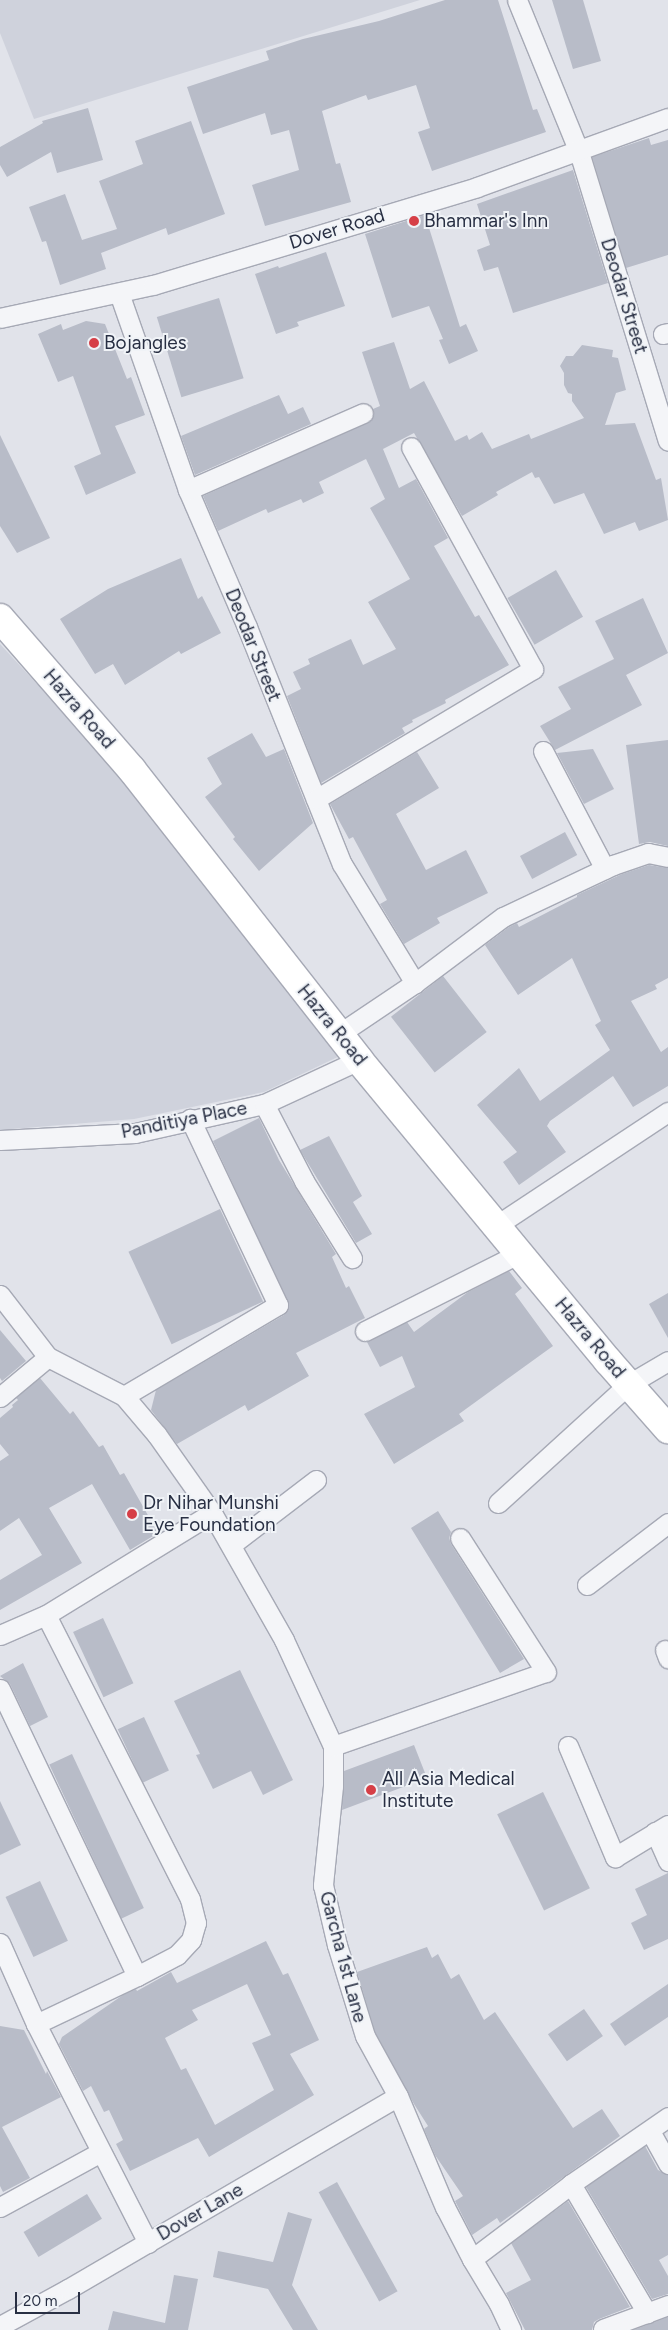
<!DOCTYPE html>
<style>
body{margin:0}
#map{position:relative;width:668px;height:2330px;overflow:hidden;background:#e1e3ea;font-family:Figtree,sans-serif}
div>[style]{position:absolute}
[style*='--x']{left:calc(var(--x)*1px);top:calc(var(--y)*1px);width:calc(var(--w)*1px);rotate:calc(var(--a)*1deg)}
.built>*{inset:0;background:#cfd2dc}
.building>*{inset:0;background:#b8bcc8;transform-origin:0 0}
.roads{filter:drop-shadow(1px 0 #a6a9b5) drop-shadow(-1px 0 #a6a9b5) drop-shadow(0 1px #a6a9b5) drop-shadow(0 -1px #a6a9b5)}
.street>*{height:19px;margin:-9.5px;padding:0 9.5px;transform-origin:9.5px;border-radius:9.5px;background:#f4f5f8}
.secondary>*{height:28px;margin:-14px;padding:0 14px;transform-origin:14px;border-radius:14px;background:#fff}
.dots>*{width:14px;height:14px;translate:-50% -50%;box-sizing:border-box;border:2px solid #f0f3f7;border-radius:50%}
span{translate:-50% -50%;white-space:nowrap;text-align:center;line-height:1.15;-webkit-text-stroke:4px #f0f3f7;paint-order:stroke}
.poi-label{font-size:19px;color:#282f43}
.left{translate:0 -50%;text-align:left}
.street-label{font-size:19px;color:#282f43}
.scale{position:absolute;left:15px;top:2292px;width:65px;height:22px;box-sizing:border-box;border:2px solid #282f43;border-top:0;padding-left:6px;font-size:15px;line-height:18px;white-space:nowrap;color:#282f43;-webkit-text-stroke:4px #f0f3f7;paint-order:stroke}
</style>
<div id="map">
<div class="built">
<div style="clip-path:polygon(0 0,420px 0,34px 119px,0 33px)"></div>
<div style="clip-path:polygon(0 644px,142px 798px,344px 1054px,264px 1092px,134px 1119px,0 1130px)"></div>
</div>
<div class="building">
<div style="clip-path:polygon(445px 0,498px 0,533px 110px,537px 109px,546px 132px,432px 171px,418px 132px,430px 128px,416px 85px,368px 100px,366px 95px,322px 111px,336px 164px,340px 163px,351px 202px,265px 226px,252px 185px,299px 170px,289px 130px,271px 135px,265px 113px,203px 134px,187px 87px,269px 60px,266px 51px,303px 39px,379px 21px)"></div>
<div style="clip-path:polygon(552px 0,583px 0,601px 61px,573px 69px)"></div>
<div style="clip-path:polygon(88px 108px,103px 160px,57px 173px,51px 152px,7px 177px,0 165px,0 147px,43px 123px,42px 121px)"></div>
<div style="clip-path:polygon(191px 121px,225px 214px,168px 235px,166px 228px,101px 253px,106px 269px,60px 285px,46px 241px,42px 242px,29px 207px,65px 194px,82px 240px,117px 229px,99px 181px,143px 164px,135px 141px)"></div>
<div style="clip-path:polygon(649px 138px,651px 145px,668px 140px,668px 255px,626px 268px,592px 157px)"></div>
<div style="clip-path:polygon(573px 170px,608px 283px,513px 313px,498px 267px,484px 271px,477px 250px,490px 245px,477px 204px)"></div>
<div style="clip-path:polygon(425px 215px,460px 327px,466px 324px,478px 351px,449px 364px,439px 340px,443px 339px,429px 306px,392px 318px,365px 234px)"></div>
<div style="clip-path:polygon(326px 252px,345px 306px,297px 322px,299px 326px,276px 334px,255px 274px,278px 266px,279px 268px)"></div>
<div style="left:219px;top:298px;width:84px;height:65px;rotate:73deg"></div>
<div style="clip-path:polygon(86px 321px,105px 324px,127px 379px,131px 377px,145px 415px,115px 426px,136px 473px,86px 495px,74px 466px,101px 454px,73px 376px,58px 382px,38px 334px,61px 324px,63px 330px)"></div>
<div style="clip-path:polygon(394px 342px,410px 389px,424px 381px,455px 441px,467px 435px,469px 440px,482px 432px,492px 449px,529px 434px,531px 439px,584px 418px,572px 401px,572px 394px,568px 393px,564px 385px,564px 373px,560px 366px,566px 356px,573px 356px,582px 345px,613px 350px,612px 357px,618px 358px,626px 390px,616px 393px,605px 425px,635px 423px,656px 480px,661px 478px,668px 520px,639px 531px,635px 522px,604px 534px,584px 493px,554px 504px,539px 477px,535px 478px,532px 472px,496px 492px,498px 495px,462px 516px,414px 433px,383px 449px,399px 488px,416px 479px,448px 538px,434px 546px,475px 617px,479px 615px,509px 665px,445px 700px,446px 703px,412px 720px,413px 722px,402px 728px,405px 733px,321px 783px,287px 696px,301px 689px,293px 672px,310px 664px,308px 659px,351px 639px,363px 665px,396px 649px,368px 602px,410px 579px,370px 508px,385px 499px,366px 459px,319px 482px,324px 493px,303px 503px,301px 499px,268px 513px,266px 509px,218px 531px,203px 496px,372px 420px,373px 409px,380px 406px,362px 352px)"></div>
<div style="clip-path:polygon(279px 395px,288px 414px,303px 407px,311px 424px,195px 475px,181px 436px)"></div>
<div style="clip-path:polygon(0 435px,50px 538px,17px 553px,0 526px)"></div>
<div style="clip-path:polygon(181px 558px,198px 599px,202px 596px,221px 633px,181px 654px,179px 651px,125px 685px,113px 664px,95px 674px,60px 619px,108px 589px)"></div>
<div style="left:556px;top:570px;width:54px;height:56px;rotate:60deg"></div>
<div style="clip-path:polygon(643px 598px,668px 653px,626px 675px,642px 705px,555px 750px,540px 726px,571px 709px,558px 687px,614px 659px,595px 621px)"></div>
<div style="clip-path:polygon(252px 733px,266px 757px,284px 749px,313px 823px,259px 871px,233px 839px,235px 837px,205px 797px,222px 784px,207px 758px)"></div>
<div style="clip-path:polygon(668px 740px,668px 846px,650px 842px,639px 844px,626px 745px)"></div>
<div style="clip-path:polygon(593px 749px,614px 789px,584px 804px,557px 753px)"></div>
<div style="clip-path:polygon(417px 752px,439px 788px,396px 814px,426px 870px,466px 850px,488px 893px,437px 918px,440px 923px,404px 944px,380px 904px,387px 900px,353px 837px,349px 839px,330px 804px)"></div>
<div style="left:565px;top:832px;width:26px;height:51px;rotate:62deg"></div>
<div style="clip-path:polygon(649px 865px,668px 868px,668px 978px,655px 985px,657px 989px,631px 1001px,661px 1052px,668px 1047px,668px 1086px,633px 1107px,613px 1076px,550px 1121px,547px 1126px,566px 1152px,519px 1185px,503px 1162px,517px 1152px,477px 1105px,519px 1068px,540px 1101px,610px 1050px,595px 1025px,601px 1021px,572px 958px,518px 995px,485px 945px,509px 927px,517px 923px,519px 927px,577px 897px,577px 895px,622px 874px)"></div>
<div style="left:443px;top:976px;width:71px;height:66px;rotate:52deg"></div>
<div style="clip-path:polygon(259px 1118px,279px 1160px,336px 1254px,332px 1257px,346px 1288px,349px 1286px,365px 1318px,296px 1353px,309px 1376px,248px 1411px,245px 1405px,177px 1444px,151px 1410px,156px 1390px,284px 1315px,289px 1306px,213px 1141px)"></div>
<div style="clip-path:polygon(329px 1136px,362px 1196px,353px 1202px,372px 1234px,356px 1243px,300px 1150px)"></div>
<div style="left:220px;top:1209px;width:102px;height:101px;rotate:65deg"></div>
<div style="clip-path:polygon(509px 1271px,522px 1288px,515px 1294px,553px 1346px,459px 1414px,464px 1421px,394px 1464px,364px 1414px,415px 1387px,402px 1356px,380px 1367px,367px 1342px,407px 1322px,414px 1332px,468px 1292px)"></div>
<div style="clip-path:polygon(668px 1293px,668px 1338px,649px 1304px)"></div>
<div style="clip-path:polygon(0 1330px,26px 1361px,2px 1381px,0 1378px)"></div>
<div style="clip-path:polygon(40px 1378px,70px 1414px,73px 1411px,99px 1447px,103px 1445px,120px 1475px,124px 1473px,158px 1533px,130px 1550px,92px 1484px,49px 1508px,82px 1563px,0 1610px,0 1580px,42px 1555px,19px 1518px,0 1531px,0 1461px,9px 1455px,0 1444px,0 1418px,13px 1407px,12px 1405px,18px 1400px,16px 1398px)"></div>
<div style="clip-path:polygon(438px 1511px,451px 1532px,449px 1538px,451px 1544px,524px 1659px,500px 1673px,411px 1528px)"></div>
<div style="left:103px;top:1618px;width:72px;height:33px;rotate:65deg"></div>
<div style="clip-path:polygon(23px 1663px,48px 1717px,30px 1726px,10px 1684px,0 1676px)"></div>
<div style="clip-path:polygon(240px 1670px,293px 1780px,263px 1795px,251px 1771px,213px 1789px,196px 1755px,200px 1754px,174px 1701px)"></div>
<div style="left:144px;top:1717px;width:59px;height:29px;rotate:65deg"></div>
<div style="clip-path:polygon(414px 1745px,427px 1778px,342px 1810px,344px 1771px)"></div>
<div style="left:72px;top:1754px;width:170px;height:25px;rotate:65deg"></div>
<div style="left:543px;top:1792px;width:107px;height:51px;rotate:64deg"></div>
<div style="clip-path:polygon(0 1801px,21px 1845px,0 1855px)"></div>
<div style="clip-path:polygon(668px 1873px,668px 1939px,644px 1950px,631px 1923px,647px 1915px,635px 1889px)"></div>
<div style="left:40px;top:1881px;width:66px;height:38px;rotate:65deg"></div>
<div style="clip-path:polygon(evenodd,266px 1941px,283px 1975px,288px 1973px,319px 2040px,290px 2054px,314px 2095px,209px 2157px,198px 2138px,130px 2171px,116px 2144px,123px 2140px,109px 2110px,104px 2112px,91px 2086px,83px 2091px,59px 2044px,62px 2037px,123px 1995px,136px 1989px,137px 1991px,171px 1972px,177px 1983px,266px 1941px,247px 1984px,271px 2035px,252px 2043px,274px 2090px,215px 2125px,186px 2068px,181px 2070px,165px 2038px,198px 2020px,192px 2010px,247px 1984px)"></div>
<div style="clip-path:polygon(427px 1947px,432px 1958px,438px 1954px,451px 1979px,459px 1974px,484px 2020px,495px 2012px,573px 2128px,602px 2109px,620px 2136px,500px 2223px,497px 2218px,472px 2235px,455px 2201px,463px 2196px,435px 2155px,424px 2129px,428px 2126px,414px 2104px,375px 2032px,357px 1972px)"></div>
<div style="clip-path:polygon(668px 1984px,668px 2017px,625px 2046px,610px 2024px)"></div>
<div style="left:584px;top:2009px;width:33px;height:44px;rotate:55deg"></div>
<div style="clip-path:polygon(0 2026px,24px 2030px,46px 2074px,47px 2071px,61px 2097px,2px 2127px,30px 2178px,3px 2192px,0 2186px)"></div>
<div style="clip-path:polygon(645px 2146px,658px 2170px,668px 2175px,668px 2255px,659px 2260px,668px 2276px,668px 2294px,652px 2299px,586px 2187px)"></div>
<div style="left:337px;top:2182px;width:125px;height:21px;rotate:61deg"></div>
<div style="left:87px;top:2194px;width:29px;height:74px;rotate:59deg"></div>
<div style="clip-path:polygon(568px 2201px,630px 2307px,599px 2319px,594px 2322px,592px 2330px,525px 2330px,506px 2293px,531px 2280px,511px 2243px)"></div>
<div style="clip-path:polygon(288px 2212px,312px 2219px,292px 2285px,318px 2330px,293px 2330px,268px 2289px,213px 2277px,218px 2251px,273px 2262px)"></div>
<div style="clip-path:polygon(174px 2275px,198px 2279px,188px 2330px,108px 2330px,113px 2311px,165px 2323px)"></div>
<div style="clip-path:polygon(668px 2317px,668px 2330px,633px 2330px,652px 2323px)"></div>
</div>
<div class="roads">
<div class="street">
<div style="--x:517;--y:0;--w:164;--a:67.8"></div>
<div style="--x:579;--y:152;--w:302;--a:72.9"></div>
<div style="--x:119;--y:293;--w:209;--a:70.7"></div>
<div style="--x:188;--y:490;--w:149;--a:66.7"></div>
<div style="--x:247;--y:627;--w:255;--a:68.2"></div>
<div style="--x:342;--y:864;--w:140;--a:58.5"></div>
<div style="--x:0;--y:318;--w:157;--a:-12.2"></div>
<div style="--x:153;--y:285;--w:338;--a:-16.8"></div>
<div style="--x:477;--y:187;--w:203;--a:-19.9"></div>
<div style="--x:663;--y:334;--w:5;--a:-11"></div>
<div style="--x:188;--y:490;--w:191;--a:-23.7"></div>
<div style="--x:543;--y:751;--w:133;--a:62.3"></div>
<div style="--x:316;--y:799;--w:253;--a:-30.9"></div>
<div style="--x:533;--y:669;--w:253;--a:-118.8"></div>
<div style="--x:339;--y:1034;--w:92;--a:-33.9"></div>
<div style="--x:415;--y:983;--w:110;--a:-36.9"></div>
<div style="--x:503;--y:917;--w:122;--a:-25.3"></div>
<div style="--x:613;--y:865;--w:37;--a:-19"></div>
<div style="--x:648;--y:853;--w:20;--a:11"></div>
<div style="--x:264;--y:1104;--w:87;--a:62.5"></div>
<div style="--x:304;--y:1181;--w:91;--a:58.1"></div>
<div style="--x:0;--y:1140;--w:135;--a:-3"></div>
<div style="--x:135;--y:1133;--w:132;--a:-12.7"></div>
<div style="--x:264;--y:1104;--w:105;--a:-24.9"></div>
<div style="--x:497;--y:1225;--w:205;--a:-33.5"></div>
<div style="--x:0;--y:1295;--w:78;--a:52.3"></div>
<div style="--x:365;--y:1331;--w:174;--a:-26.7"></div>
<div style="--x:124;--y:1396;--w:179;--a:-30.6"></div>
<div style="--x:278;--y:1305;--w:206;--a:-115.3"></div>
<div style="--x:0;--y:1397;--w:62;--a:-39.8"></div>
<div style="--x:48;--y:1357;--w:85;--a:27.2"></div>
<div style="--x:124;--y:1396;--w:51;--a:49.8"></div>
<div style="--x:157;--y:1435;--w:95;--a:54.8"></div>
<div style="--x:212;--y:1513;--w:146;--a:60.4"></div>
<div style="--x:284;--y:1640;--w:117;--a:65.2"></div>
<div style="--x:333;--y:1746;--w:40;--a:90"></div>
<div style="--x:333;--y:1786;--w:100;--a:95.8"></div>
<div style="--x:323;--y:1885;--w:62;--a:76.9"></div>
<div style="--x:337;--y:1945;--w:95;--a:72.9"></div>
<div style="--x:365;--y:2036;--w:68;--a:61.2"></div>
<div style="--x:398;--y:2096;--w:121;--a:67.1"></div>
<div style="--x:445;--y:2207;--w:59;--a:62.6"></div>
<div style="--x:472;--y:2259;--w:52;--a:59"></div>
<div style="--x:499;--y:2304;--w:29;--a:65"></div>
<div style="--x:498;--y:1503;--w:177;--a:-42.3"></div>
<div style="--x:629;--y:1384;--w:45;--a:-30.5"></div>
<div style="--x:231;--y:1545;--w:107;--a:-37.4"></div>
<div style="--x:587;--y:1585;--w:102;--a:-37.4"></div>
<div style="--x:0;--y:1635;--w:50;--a:-23.5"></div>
<div style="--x:46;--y:1615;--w:195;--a:-31.6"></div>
<div style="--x:665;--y:1650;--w:9;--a:69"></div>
<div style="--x:0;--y:1689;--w:318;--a:64.5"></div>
<div style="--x:333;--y:1746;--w:225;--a:-19.2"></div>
<div style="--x:546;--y:1672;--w:159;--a:-122.7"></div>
<div style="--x:568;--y:1746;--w:121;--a:67.1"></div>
<div style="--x:615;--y:1857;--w:62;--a:-31.1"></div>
<div style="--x:655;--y:1832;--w:32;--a:66"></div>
<div style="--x:0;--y:1943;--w:89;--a:66"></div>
<div style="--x:36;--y:2024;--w:246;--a:62.9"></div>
<div style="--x:36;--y:2024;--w:112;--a:-25.4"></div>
<div style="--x:137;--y:1976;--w:45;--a:-27.7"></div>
<div style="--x:177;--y:1955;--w:21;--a:-47"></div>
<div style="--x:191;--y:1940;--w:18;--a:-74"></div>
<div style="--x:196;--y:1923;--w:25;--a:-104"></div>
<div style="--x:190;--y:1899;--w:318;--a:-116.9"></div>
<div style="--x:650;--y:2131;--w:38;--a:61"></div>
<div style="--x:571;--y:2184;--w:150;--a:59.5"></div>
<div style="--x:0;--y:2207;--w:115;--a:-28.6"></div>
<div style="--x:472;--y:2259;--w:124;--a:-37.1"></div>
<div style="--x:571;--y:2184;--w:118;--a:-34.6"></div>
<div style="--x:0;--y:2326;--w:77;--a:-28.6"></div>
<div style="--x:68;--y:2289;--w:382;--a:-30.3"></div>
<div style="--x:603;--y:2329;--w:69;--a:-20.3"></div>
</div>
<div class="secondary">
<div style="--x:0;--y:618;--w:201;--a:49"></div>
<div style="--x:132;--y:770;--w:368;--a:51.9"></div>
<div style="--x:359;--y:1060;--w:391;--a:50.4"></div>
<div style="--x:608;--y:1361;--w:91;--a:48.6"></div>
</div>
</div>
<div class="dots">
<div style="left:414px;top:221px;background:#d63f47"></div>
<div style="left:94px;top:343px;background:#d63f47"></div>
<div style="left:132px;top:1514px;background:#d63f47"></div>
<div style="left:371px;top:1790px;background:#d63f47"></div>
</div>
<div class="poi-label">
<span class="left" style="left:424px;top:221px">Bhammar's Inn</span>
<span class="left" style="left:104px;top:343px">Bojangles</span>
<span class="left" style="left:143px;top:1514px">Dr Nihar Munshi<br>Eye Foundation</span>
<span class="left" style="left:382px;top:1790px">All Asia Medical<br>Institute</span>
</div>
<div class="street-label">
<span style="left:337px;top:229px;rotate:-17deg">Dover Road</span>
<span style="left:624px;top:296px;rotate:73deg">Deodar Street</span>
<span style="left:253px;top:645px;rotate:68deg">Deodar Street</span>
<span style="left:79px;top:709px;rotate:49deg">Hazra Road</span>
<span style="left:332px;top:1025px;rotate:51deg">Hazra Road</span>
<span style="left:184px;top:1120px;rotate:-11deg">Panditiya Place</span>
<span style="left:590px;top:1338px;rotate:50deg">Hazra Road</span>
<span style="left:343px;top:1957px;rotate:75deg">Garcha 1st Lane</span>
<span style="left:200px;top:2212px;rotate:-30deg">Dover Lane</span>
</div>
<div class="scale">20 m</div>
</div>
